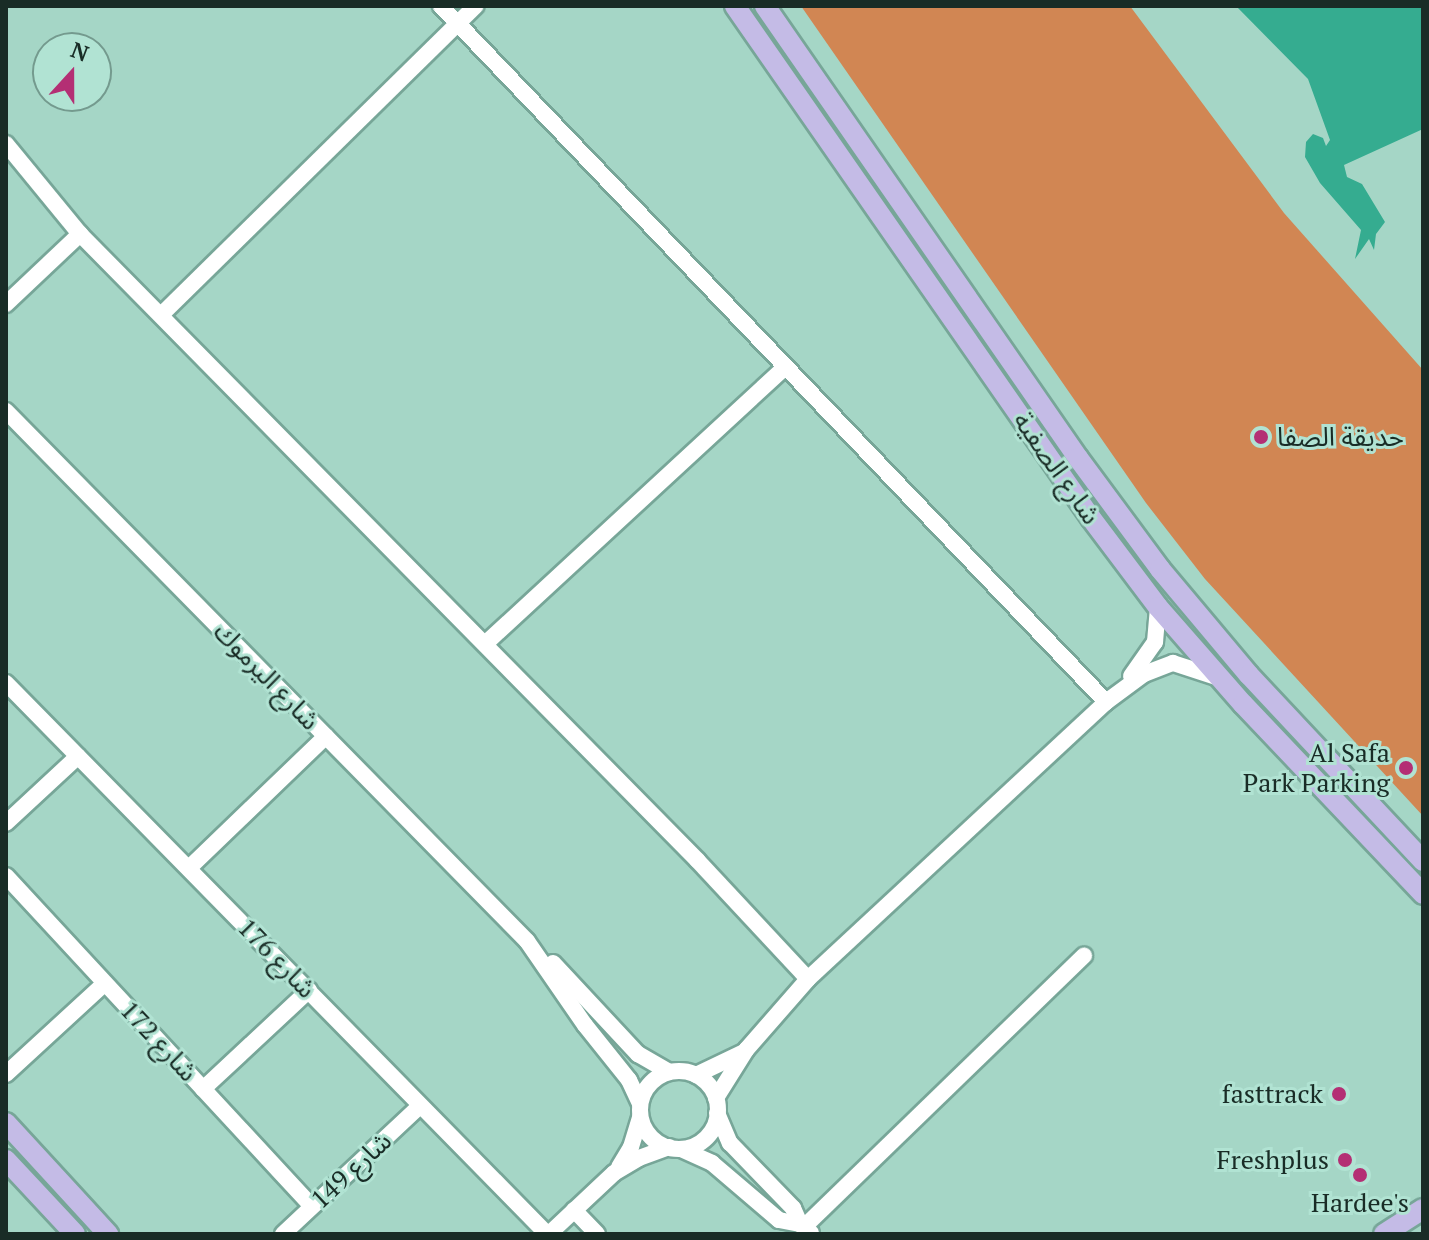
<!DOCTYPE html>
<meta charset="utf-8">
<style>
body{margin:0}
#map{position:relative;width:1429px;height:1240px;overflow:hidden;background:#a5d6c6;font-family:"PT Serif","Noto Sans Arabic",serif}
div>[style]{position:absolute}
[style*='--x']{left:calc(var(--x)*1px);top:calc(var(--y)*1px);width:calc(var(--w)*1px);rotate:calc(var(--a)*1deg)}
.green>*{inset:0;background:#d18653}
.water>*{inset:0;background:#35ac90}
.roads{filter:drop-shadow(2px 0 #77a698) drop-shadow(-2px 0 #77a698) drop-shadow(0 2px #77a698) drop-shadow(0 -2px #77a698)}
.minor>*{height:16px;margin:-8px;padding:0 8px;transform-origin:8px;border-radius:8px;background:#fff}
.minor>.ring{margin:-8px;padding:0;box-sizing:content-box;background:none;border:16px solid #fff;border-radius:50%}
.major>*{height:20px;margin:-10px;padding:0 10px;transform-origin:10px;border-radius:10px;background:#c4bbe6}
.dots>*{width:22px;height:22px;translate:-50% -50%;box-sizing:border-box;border:4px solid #b1e3d3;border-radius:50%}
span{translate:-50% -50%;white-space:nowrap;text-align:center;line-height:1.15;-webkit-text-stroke:6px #b1e3d3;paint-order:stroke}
.poi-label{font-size:26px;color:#192c26}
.left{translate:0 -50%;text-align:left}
.right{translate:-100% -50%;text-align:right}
.street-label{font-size:26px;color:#192c26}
.frame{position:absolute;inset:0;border:8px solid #192c26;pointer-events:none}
.north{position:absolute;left:32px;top:32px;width:80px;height:80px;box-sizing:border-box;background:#b1e3d3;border:2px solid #749a8e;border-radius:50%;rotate:21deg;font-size:22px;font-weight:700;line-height:32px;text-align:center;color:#192c26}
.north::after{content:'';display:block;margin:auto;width:28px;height:36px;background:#b42f74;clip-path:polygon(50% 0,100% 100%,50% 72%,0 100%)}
</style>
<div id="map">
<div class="green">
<div style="clip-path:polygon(801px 6px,1130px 6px,1284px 213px,1423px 370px,1423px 816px,1205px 579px,1146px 503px)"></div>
</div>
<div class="water">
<div style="clip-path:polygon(1236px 6px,1423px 6px,1423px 129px,1344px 165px,1347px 177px,1362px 184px,1385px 222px,1376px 234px,1374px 250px,1369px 239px,1355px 259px,1361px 230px,1320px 183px,1305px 157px,1306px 142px,1313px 134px,1323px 138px,1326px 146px,1330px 140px,1308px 79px)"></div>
</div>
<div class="roads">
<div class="minor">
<div style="--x:441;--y:6;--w:963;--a:46.3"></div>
<div style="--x:6;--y:144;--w:117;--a:50.6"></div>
<div style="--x:80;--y:234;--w:880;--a:45.41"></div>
<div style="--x:698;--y:861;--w:161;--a:47"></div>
<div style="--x:6;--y:304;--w:102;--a:-43.4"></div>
<div style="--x:161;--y:315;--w:441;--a:-44.5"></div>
<div style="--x:6;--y:411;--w:743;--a:45.49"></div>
<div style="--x:527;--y:941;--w:102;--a:55.4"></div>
<div style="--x:585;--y:1025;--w:70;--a:51.3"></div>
<div style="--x:629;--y:1080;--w:26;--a:65"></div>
<div style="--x:485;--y:644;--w:408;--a:-42.7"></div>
<div style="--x:1131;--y:676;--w:42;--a:-54.8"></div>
<div style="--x:1155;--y:642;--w:35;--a:-85"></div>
<div style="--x:6;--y:683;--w:772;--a:45.52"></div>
<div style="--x:6;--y:823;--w:98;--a:-42.9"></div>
<div style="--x:189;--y:868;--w:190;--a:-43.9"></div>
<div style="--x:6;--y:876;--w:450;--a:47.2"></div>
<div style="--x:553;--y:963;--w:125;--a:47"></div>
<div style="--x:638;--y:1054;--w:36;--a:30"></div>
<div class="ring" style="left:640px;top:1071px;width:62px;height:62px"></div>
<div style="--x:6;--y:1074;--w:134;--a:-42.6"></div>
<div style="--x:696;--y:1075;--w:51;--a:-25.6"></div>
<div style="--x:203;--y:1089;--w:145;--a:-43"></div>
<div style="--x:716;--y:1098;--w:57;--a:-58"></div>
<div style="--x:746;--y:1050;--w:94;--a:-48.9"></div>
<div style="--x:808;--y:979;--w:407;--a:-42.9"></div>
<div style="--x:1106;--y:702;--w:47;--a:-36.4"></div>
<div style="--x:1144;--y:674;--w:31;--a:-21"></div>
<div style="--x:1173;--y:663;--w:45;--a:18"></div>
<div style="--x:717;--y:1113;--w:33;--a:67"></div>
<div style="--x:730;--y:1143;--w:91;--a:45.9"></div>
<div style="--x:793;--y:1208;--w:17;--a:66"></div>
<div style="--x:800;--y:1224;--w:14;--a:39"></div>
<div style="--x:681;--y:1149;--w:34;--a:24"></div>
<div style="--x:712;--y:1163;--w:88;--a:40.4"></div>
<div style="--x:779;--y:1220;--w:21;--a:11"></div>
<div style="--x:619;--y:1167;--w:23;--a:-59"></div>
<div style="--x:631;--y:1147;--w:31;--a:-73"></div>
<div style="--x:574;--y:1210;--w:33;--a:46"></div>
<div style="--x:804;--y:1227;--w:390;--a:-44.1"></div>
<div style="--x:283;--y:1234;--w:187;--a:-43.1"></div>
<div style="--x:549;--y:1234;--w:89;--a:-43.2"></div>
<div style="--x:614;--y:1173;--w:29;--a:-31"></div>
<div style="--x:639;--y:1158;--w:32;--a:-20"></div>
</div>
<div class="major">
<div style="--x:735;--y:6;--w:624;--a:55.19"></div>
<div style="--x:1091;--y:518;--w:111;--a:53"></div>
<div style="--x:1158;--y:607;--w:129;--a:48.8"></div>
<div style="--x:1243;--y:704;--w:262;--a:46.5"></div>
<div style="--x:765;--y:6;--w:550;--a:55.3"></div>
<div style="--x:1078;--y:458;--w:138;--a:53.5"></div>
<div style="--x:1160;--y:569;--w:138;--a:50"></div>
<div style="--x:1249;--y:675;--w:255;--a:46.9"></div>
<div style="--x:6;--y:1123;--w:151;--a:47.4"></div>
<div style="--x:6;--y:1160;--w:101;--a:47"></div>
<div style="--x:1384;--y:1234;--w:46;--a:-32.7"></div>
</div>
</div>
<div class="dots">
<div style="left:1261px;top:437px;background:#b42f74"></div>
<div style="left:1406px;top:768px;background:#b42f74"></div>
<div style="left:1339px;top:1094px;background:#b42f74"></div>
<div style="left:1345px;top:1160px;background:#b42f74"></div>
<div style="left:1360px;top:1175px;background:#b42f74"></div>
</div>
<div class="poi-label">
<span class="left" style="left:1277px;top:437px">حديقة الصفا</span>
<span class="right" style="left:1390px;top:768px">Al Safa<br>Park Parking</span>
<span class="right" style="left:1323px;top:1094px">fasttrack</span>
<span class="right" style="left:1329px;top:1160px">Freshplus</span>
<span style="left:1360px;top:1203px">Hardee's</span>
</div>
<div class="street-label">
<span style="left:1057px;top:468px;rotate:55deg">شارع الصفية</span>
<span style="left:267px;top:676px;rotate:46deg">شارع اليرموك</span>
<span style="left:277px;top:958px;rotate:46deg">شارع 176</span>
<span style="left:159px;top:1041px;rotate:47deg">شارع 172</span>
<span style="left:351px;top:1170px;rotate:-43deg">شارع 149</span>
</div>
<div class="frame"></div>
<div class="north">N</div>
</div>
